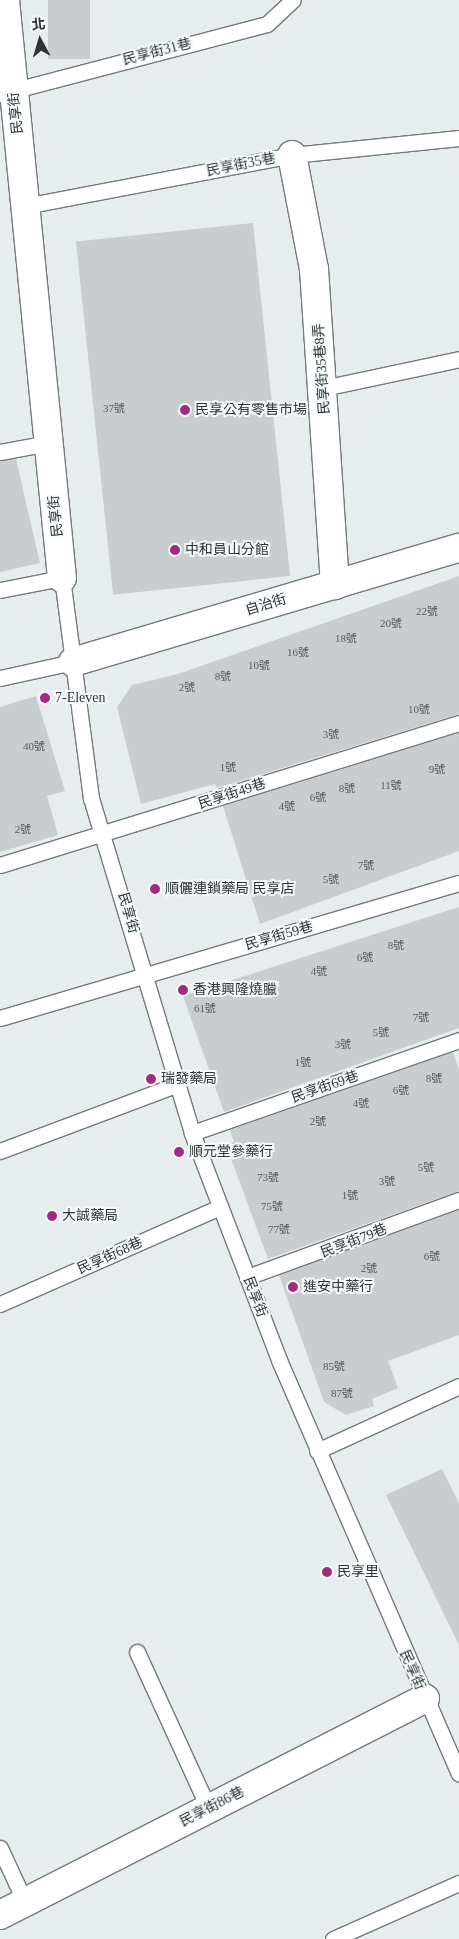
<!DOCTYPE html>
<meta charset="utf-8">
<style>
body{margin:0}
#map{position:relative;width:459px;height:1939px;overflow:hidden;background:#e7edee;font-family:"Times New Roman","Noto Sans TC",serif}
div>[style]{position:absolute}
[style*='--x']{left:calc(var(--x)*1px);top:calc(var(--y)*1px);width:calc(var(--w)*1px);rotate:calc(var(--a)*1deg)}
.building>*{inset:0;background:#c9cdd0;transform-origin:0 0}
.roads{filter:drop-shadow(1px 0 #74797a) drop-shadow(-1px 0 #74797a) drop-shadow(0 1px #74797a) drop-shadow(0 -1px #74797a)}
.lane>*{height:15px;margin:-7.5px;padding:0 7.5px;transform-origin:7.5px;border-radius:7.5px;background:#fff}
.street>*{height:28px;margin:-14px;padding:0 14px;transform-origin:14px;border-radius:14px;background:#fff}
.dots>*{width:14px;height:14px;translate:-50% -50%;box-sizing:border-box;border:2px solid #f4fafb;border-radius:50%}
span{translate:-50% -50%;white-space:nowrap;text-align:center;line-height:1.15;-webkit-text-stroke:4px #f4fafb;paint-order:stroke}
.number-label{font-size:11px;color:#575a5a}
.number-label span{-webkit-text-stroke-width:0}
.street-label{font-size:14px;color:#313333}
.poi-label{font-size:14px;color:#313333}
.left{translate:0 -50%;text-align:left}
.north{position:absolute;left:15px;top:15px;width:50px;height:50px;-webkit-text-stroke:4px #f4fafb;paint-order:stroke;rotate:354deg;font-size:14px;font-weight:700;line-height:20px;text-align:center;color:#313333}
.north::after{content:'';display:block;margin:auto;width:18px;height:22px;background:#313333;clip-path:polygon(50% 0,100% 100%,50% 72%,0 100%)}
</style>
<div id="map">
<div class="building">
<div style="left:48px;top:0;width:42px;height:59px"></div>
<div style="left:253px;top:223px;width:355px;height:178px;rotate:84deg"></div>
<div style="clip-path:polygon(16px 459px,40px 563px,0 572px,0 461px)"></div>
<div style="clip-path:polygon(459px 576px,459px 714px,217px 788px,215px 784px,141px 804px,117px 707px,132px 685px,178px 674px)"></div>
<div style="clip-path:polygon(36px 696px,65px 791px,47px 796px,58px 835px,0 852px,0 707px)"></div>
<div style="clip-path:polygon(459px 733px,459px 851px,260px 924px,223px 806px)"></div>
<div style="clip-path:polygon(459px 907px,459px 1028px,224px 1112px,183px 996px)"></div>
<div style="clip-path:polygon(453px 1052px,459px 1069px,459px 1191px,268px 1259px,226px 1145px,234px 1142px,230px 1130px)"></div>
<div style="clip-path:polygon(459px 1210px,459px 1335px,388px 1361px,398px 1388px,372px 1399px,374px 1406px,346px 1415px,324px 1402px,279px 1275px)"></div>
<div style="clip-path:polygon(442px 1469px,459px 1503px,459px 1645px,386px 1495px)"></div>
</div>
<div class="roads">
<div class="lane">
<div style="--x:0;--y:94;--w:276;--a:-14.7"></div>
<div style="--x:267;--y:24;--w:35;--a:-43"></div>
<div style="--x:25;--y:206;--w:272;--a:-10.8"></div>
<div style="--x:292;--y:155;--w:168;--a:-5.8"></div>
<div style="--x:323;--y:388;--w:139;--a:-12"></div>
<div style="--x:0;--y:452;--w:50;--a:-10.4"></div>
<div style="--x:0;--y:590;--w:63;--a:-11"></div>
<div style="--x:62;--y:578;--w:222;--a:82.5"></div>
<div style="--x:91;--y:798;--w:350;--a:73.2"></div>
<div style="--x:192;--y:1133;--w:243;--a:69"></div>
<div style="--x:279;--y:1360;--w:451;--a:66.5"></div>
<div style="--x:0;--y:678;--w:75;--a:-12.4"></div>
<div style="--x:0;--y:865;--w:480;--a:-17.2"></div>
<div style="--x:0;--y:1018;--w:478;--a:-16.4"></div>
<div style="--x:192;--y:1133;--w:283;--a:-19.2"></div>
<div style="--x:0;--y:1151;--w:190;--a:-20.6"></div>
<div style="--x:247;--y:1277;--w:226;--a:-20"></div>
<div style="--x:0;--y:1304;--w:240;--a:-23.8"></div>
<div style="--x:317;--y:1451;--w:156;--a:-24.6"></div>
<div style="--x:137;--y:1652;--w:173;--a:65.4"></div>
<div style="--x:0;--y:1848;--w:60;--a:65.2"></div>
<div style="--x:333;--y:1939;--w:138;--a:-24"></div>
</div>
<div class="street">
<div style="--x:5;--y:0;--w:581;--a:84.37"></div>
<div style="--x:292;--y:155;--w:116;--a:79.1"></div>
<div style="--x:314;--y:269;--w:317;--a:86.2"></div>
<div style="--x:73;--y:662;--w:402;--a:-16.5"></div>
<div style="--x:0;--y:1915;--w:477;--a:-27"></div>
</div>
</div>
<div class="dots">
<div style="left:185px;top:410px;background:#a32a80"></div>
<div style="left:175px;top:550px;background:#a32a80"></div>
<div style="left:45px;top:698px;background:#a32a80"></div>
<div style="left:155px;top:889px;background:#a32a80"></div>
<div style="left:183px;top:990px;background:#a32a80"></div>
<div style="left:151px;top:1079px;background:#a32a80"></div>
<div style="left:179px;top:1152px;background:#a32a80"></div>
<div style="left:52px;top:1216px;background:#a32a80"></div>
<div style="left:293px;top:1287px;background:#a32a80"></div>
<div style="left:327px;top:1572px;background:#a32a80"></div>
</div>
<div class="number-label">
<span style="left:114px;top:408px">37號</span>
<span style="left:427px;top:611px">22號</span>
<span style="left:391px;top:623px">20號</span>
<span style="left:346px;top:638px">18號</span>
<span style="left:298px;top:652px">16號</span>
<span style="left:259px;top:665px">10號</span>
<span style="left:223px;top:676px">8號</span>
<span style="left:187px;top:687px">2號</span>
<span style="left:419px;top:709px">10號</span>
<span style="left:331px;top:734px">3號</span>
<span style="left:34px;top:746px">40號</span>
<span style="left:228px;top:767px">1號</span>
<span style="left:437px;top:769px">9號</span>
<span style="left:391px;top:785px">11號</span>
<span style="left:347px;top:788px">8號</span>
<span style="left:318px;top:797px">6號</span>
<span style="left:287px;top:806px">4號</span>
<span style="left:23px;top:829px">2號</span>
<span style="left:366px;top:865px">7號</span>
<span style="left:331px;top:879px">5號</span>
<span style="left:396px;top:945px">8號</span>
<span style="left:365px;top:957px">6號</span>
<span style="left:319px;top:971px">4號</span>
<span style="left:205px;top:1008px">61號</span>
<span style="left:421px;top:1017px">7號</span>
<span style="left:381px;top:1032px">5號</span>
<span style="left:343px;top:1044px">3號</span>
<span style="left:303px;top:1062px">1號</span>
<span style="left:434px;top:1078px">8號</span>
<span style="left:401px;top:1090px">6號</span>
<span style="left:361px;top:1103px">4號</span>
<span style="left:318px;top:1121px">2號</span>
<span style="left:426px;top:1167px">5號</span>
<span style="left:268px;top:1177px">73號</span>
<span style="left:387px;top:1181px">3號</span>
<span style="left:350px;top:1195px">1號</span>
<span style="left:272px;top:1206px">75號</span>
<span style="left:279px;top:1229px">77號</span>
<span style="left:432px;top:1256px">6號</span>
<span style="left:369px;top:1268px">2號</span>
<span style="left:334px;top:1366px">85號</span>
<span style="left:342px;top:1393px">87號</span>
</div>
<div class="street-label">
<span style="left:157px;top:52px;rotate:-14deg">民享街31巷</span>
<span style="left:16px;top:113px;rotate:-96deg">民享街</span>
<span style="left:241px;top:165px;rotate:-11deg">民享街35巷</span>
<span style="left:322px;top:369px;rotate:-94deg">民享街35巷8弄</span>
<span style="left:56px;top:516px;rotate:-96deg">民享街</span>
<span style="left:266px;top:605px;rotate:-17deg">自治街</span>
<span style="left:232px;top:794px;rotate:-18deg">民享街49巷</span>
<span style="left:128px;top:913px;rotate:74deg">民享街</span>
<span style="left:279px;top:936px;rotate:-16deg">民享街59巷</span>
<span style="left:325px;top:1087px;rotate:-19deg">民享街69巷</span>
<span style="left:354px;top:1241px;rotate:-21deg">民享街79巷</span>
<span style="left:110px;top:1256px;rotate:-24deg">民享街68巷</span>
<span style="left:255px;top:1297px;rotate:69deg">民享街</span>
<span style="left:412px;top:1670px;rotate:66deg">民享街</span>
<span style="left:212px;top:1807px;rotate:-27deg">民享街86巷</span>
</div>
<div class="poi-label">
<span class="left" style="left:195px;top:410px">民享公有零售市場</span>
<span class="left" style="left:185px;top:550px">中和員山分館</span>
<span class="left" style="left:55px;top:698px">7-Eleven</span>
<span class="left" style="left:165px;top:889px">順儷連鎖藥局 民享店</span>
<span class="left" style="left:193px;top:990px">香港興隆燒臘</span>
<span class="left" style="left:161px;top:1079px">瑞發藥局</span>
<span class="left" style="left:189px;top:1152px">順元堂參藥行</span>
<span class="left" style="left:62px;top:1216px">大誠藥局</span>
<span class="left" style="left:303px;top:1287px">進安中藥行</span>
<span class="left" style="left:337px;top:1572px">民享里</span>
</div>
<div class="north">北</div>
</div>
